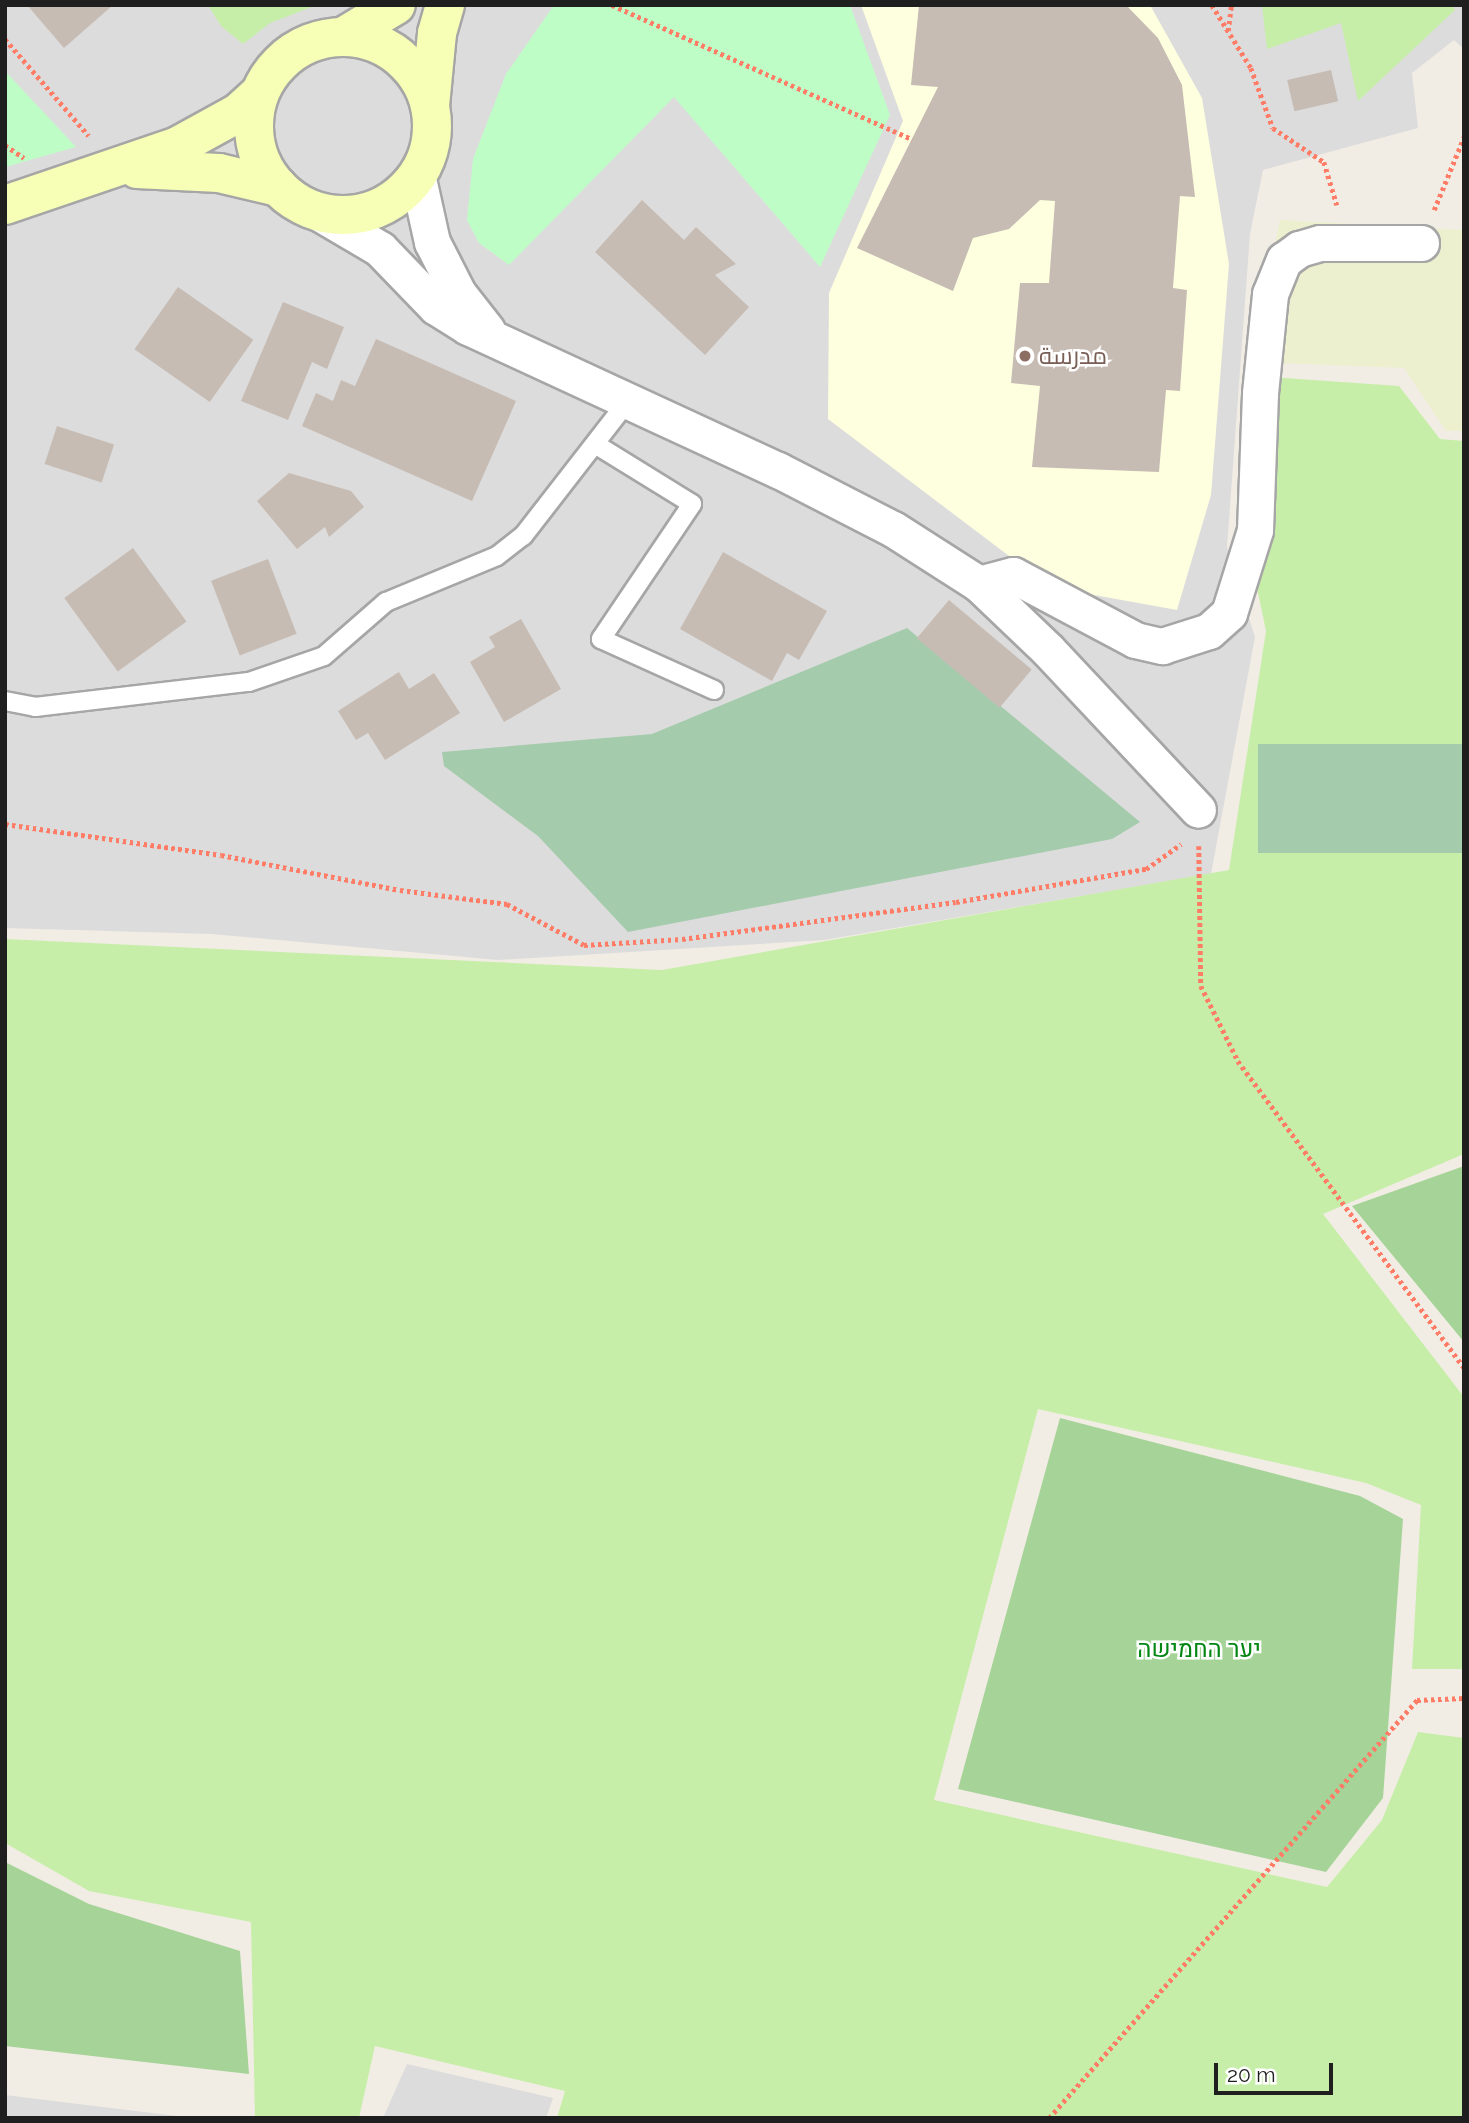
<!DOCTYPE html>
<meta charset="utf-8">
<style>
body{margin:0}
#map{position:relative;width:1469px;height:2123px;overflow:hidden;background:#f1ede5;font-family:Raleway,Cairo,Heebo,sans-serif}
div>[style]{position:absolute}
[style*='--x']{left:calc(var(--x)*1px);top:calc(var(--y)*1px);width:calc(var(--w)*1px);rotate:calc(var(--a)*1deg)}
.residential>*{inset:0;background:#dddcdc}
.education>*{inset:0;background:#feffdf}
.farmland>*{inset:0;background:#edf0cf}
.grass>*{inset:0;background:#c7eea8}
.forest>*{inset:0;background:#a6d397}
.cemetery>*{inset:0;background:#a4cbac;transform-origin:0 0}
.park>*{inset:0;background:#bffdc7}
.building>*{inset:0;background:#c6bcb4;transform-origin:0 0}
.path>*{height:4.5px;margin-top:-2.25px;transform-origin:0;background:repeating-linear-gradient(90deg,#ff7d67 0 3.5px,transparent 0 7px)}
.roads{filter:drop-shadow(2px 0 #a6a6a6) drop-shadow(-2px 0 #a6a6a6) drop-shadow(0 2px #a6a6a6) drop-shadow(0 -2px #a6a6a6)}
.lane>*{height:18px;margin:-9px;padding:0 9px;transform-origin:9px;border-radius:9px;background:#fff}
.street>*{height:35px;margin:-17.5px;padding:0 17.5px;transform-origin:17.5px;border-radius:17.5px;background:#fff}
.secondary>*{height:38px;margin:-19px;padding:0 19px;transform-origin:19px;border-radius:19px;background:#f7feb6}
.secondary>.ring{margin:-19px;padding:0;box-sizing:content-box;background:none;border:38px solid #f7feb6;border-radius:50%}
.dots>*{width:19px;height:19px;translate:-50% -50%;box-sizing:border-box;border:4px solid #fff;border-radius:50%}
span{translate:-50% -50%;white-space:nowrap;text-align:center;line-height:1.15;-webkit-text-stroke:5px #fff;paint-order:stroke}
.education-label{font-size:24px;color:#785e54}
.left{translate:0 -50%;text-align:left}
.park-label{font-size:24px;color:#048614}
.frame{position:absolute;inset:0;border:7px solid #1f1f1f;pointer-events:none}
.scale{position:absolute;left:1214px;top:2063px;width:119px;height:32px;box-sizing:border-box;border:4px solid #1f1f1f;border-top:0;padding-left:9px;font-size:21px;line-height:24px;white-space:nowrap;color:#1f1f1f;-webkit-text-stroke:5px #fff;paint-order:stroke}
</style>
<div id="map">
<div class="residential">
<div style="clip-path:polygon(5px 5px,1464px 5px,1464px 49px,1454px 40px,1412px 73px,1418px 128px,1263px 170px,1250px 234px,1227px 547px,1255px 637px,1211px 874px,824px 940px,498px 960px,212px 934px,5px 928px)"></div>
<div style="clip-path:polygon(407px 2064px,553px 2098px,546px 2118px,383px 2118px)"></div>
<div style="clip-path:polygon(5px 2095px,193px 2118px,5px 2118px)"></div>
</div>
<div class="education">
<div style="clip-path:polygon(861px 5px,1150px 5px,1202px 98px,1229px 264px,1211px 495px,1177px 610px,1050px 587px,828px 419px,829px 293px,903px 121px)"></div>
</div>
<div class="farmland">
<div style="clip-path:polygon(1280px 220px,1464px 230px,1464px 431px,1446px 431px,1404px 368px,1250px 362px)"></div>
</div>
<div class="grass">
<div style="clip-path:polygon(208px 5px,317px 5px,270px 23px,243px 44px,221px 26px)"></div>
<div style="clip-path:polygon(1262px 5px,1452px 5px,1455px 10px,1358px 101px,1341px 23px,1267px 49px)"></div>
<div style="clip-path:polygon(1254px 376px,1399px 386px,1440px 439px,1464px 441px,1464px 1154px,1323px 1214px,1464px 1397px,1464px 1669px,1412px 1669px,1421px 1505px,1366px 1483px,1038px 1409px,934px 1800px,1327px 1887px,1382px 1820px,1418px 1732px,1464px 1738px,1464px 2118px,557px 2118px,565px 2091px,375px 2046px,359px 2118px,255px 2118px,251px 1922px,89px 1891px,5px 1843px,5px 939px,662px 970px,1229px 870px,1266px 631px,1245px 530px)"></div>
</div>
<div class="forest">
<div style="clip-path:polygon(1464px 1166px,1464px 1342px,1352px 1206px)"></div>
<div style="clip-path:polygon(1060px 1418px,1360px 1496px,1403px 1519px,1383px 1798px,1326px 1872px,958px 1789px)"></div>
<div style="clip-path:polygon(5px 1862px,89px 1904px,240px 1951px,249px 2074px,5px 2046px)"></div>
</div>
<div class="cemetery">
<div style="clip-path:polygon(907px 628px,1140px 822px,1112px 839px,628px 932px,538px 836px,444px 766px,442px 752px,652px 734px)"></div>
<div style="left:1464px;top:744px;width:109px;height:206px;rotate:90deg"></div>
</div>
<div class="park">
<div style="clip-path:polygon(554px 5px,850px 5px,890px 115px,820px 267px,674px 97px,509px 265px,479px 243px,467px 220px,473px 159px,506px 74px)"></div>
<div style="clip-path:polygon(5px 71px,76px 147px,5px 167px)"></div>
</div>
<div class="building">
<div style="clip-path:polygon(27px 5px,113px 5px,64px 48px)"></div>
<div style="clip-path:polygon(919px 5px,1126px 5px,1158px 38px,1182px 85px,1195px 197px,1180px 196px,1173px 288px,1187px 290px,1180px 391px,1166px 390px,1159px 472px,1032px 467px,1040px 386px,1011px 383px,1020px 283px,1049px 283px,1055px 201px,1040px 200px,1009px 229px,973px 238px,953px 291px,857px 248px,938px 87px,911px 85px)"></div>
<div style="left:1331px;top:70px;width:32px;height:45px;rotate:77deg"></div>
<div style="clip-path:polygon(642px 200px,684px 240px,696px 227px,736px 264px,715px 275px,749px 307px,705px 355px,595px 252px)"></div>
<div style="left:178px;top:287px;width:92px;height:76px;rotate:35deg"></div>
<div style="clip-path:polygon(283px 302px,344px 327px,327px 369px,312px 362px,288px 420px,241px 401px)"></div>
<div style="clip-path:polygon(376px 339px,516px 401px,472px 501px,302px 426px,316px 393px,333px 401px,341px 380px,355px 386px)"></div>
<div style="left:57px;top:426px;width:60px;height:40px;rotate:18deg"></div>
<div style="clip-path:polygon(289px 473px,351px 491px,364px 507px,329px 537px,325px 527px,297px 549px,257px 501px)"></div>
<div style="left:133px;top:548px;width:91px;height:85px;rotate:54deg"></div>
<div style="clip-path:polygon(723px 552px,827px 611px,799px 660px,787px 653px,772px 681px,680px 629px)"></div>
<div style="left:268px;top:559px;width:80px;height:61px;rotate:69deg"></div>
<div style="left:949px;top:600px;width:108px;height:50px;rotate:40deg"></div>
<div style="clip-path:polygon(521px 619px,561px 689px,504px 722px,470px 662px,495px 647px,489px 637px)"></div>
<div style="clip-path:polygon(399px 672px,409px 689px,434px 673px,460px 713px,385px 760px,368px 733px,356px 740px,338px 711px)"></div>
</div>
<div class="path">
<div style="--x:612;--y:5;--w:329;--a:24.1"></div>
<div style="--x:1212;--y:5;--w:74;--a:58.2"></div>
<div style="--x:1251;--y:68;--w:64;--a:69.9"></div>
<div style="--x:1273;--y:128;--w:61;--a:33.7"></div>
<div style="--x:1324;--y:162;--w:45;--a:73.2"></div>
<div style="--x:1228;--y:31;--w:26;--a:-83"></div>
<div style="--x:5;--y:39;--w:128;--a:49.1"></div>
<div style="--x:5;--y:145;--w:23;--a:34"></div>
<div style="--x:1434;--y:210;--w:79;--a:-67.7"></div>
<div style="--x:5;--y:824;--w:218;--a:8.2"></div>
<div style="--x:221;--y:855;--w:182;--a:11.1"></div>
<div style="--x:400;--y:890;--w:108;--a:7.5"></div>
<div style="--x:507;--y:904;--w:87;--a:28"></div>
<div style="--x:584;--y:945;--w:98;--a:-3.5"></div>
<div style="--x:682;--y:939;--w:276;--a:-7.7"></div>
<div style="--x:956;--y:902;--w:193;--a:-9.9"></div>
<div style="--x:1146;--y:869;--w:43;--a:-35.5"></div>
<div style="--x:1199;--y:846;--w:140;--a:89.2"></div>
<div style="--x:1201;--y:986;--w:84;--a:63.7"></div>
<div style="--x:1238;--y:1061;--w:381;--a:53.6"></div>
<div style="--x:1049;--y:2118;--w:557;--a:-48.64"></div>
<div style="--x:1417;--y:1700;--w:47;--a:-2.4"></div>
</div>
<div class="roads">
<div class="lane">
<div style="--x:595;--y:444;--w:114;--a:31.7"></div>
<div style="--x:692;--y:504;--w:163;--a:124"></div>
<div style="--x:601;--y:639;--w:124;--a:24.3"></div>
<div style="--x:5;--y:701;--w:31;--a:11"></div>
<div style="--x:35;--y:707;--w:215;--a:-6.7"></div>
<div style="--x:249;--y:682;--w:79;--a:-19.1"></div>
<div style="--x:324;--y:656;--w:82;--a:-41.1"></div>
<div style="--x:386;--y:602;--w:120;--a:-22.5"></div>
<div style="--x:497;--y:556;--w:33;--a:-38"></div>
<div style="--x:523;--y:536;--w:168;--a:-52.2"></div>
</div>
<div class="street">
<div style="--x:417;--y:174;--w:70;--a:77.6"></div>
<div style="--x:432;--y:242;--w:57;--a:63"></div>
<div style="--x:458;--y:293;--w:47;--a:51.9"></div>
<div style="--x:319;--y:213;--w:71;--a:30.5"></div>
<div style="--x:380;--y:249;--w:81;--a:46"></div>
<div style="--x:436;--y:307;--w:38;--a:32"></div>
<div style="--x:468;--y:327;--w:341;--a:24.8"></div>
<div style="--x:778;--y:470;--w:129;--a:27.2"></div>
<div style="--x:893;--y:529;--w:102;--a:32.6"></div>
<div style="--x:979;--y:584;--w:95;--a:43.7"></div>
<div style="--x:1048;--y:650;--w:219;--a:46.8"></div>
<div style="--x:979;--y:584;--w:35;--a:-15"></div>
<div style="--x:1013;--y:575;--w:138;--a:28"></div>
<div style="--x:1135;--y:640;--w:28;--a:13"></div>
<div style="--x:1162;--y:646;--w:49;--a:-17.7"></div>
<div style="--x:1209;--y:631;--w:27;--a:-42"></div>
<div style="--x:1229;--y:613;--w:87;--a:-72.6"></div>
<div style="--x:1255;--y:530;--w:137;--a:-87.9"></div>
<div style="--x:1260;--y:393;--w:100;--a:-84.2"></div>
<div style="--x:1270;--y:294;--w:37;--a:-68"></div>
<div style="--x:1284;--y:260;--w:19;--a:-36"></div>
<div style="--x:1299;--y:249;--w:22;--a:-16"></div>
<div style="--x:1320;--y:243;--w:101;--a:0"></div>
</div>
<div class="secondary">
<div style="--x:346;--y:35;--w:58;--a:-31"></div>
<div class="ring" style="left:254px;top:37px;width:140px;height:140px"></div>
<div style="--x:430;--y:106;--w:73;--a:-84.5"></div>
<div style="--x:437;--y:33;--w:29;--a:-74"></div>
<div style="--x:137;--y:169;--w:82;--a:2.8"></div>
<div style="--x:219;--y:173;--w:61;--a:13.3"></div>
<div style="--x:5;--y:205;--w:183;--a:-18.8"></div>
<div style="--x:178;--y:146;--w:68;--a:-28.8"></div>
<div style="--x:238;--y:113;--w:27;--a:-42"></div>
</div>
</div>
<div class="dots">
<div style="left:1025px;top:356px;background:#8d6e63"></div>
</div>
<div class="education-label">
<span class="left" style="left:1039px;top:356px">مدرسة</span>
</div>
<div class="park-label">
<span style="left:1199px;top:1649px">יער החמישה</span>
</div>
<div class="frame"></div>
<div class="scale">20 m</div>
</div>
